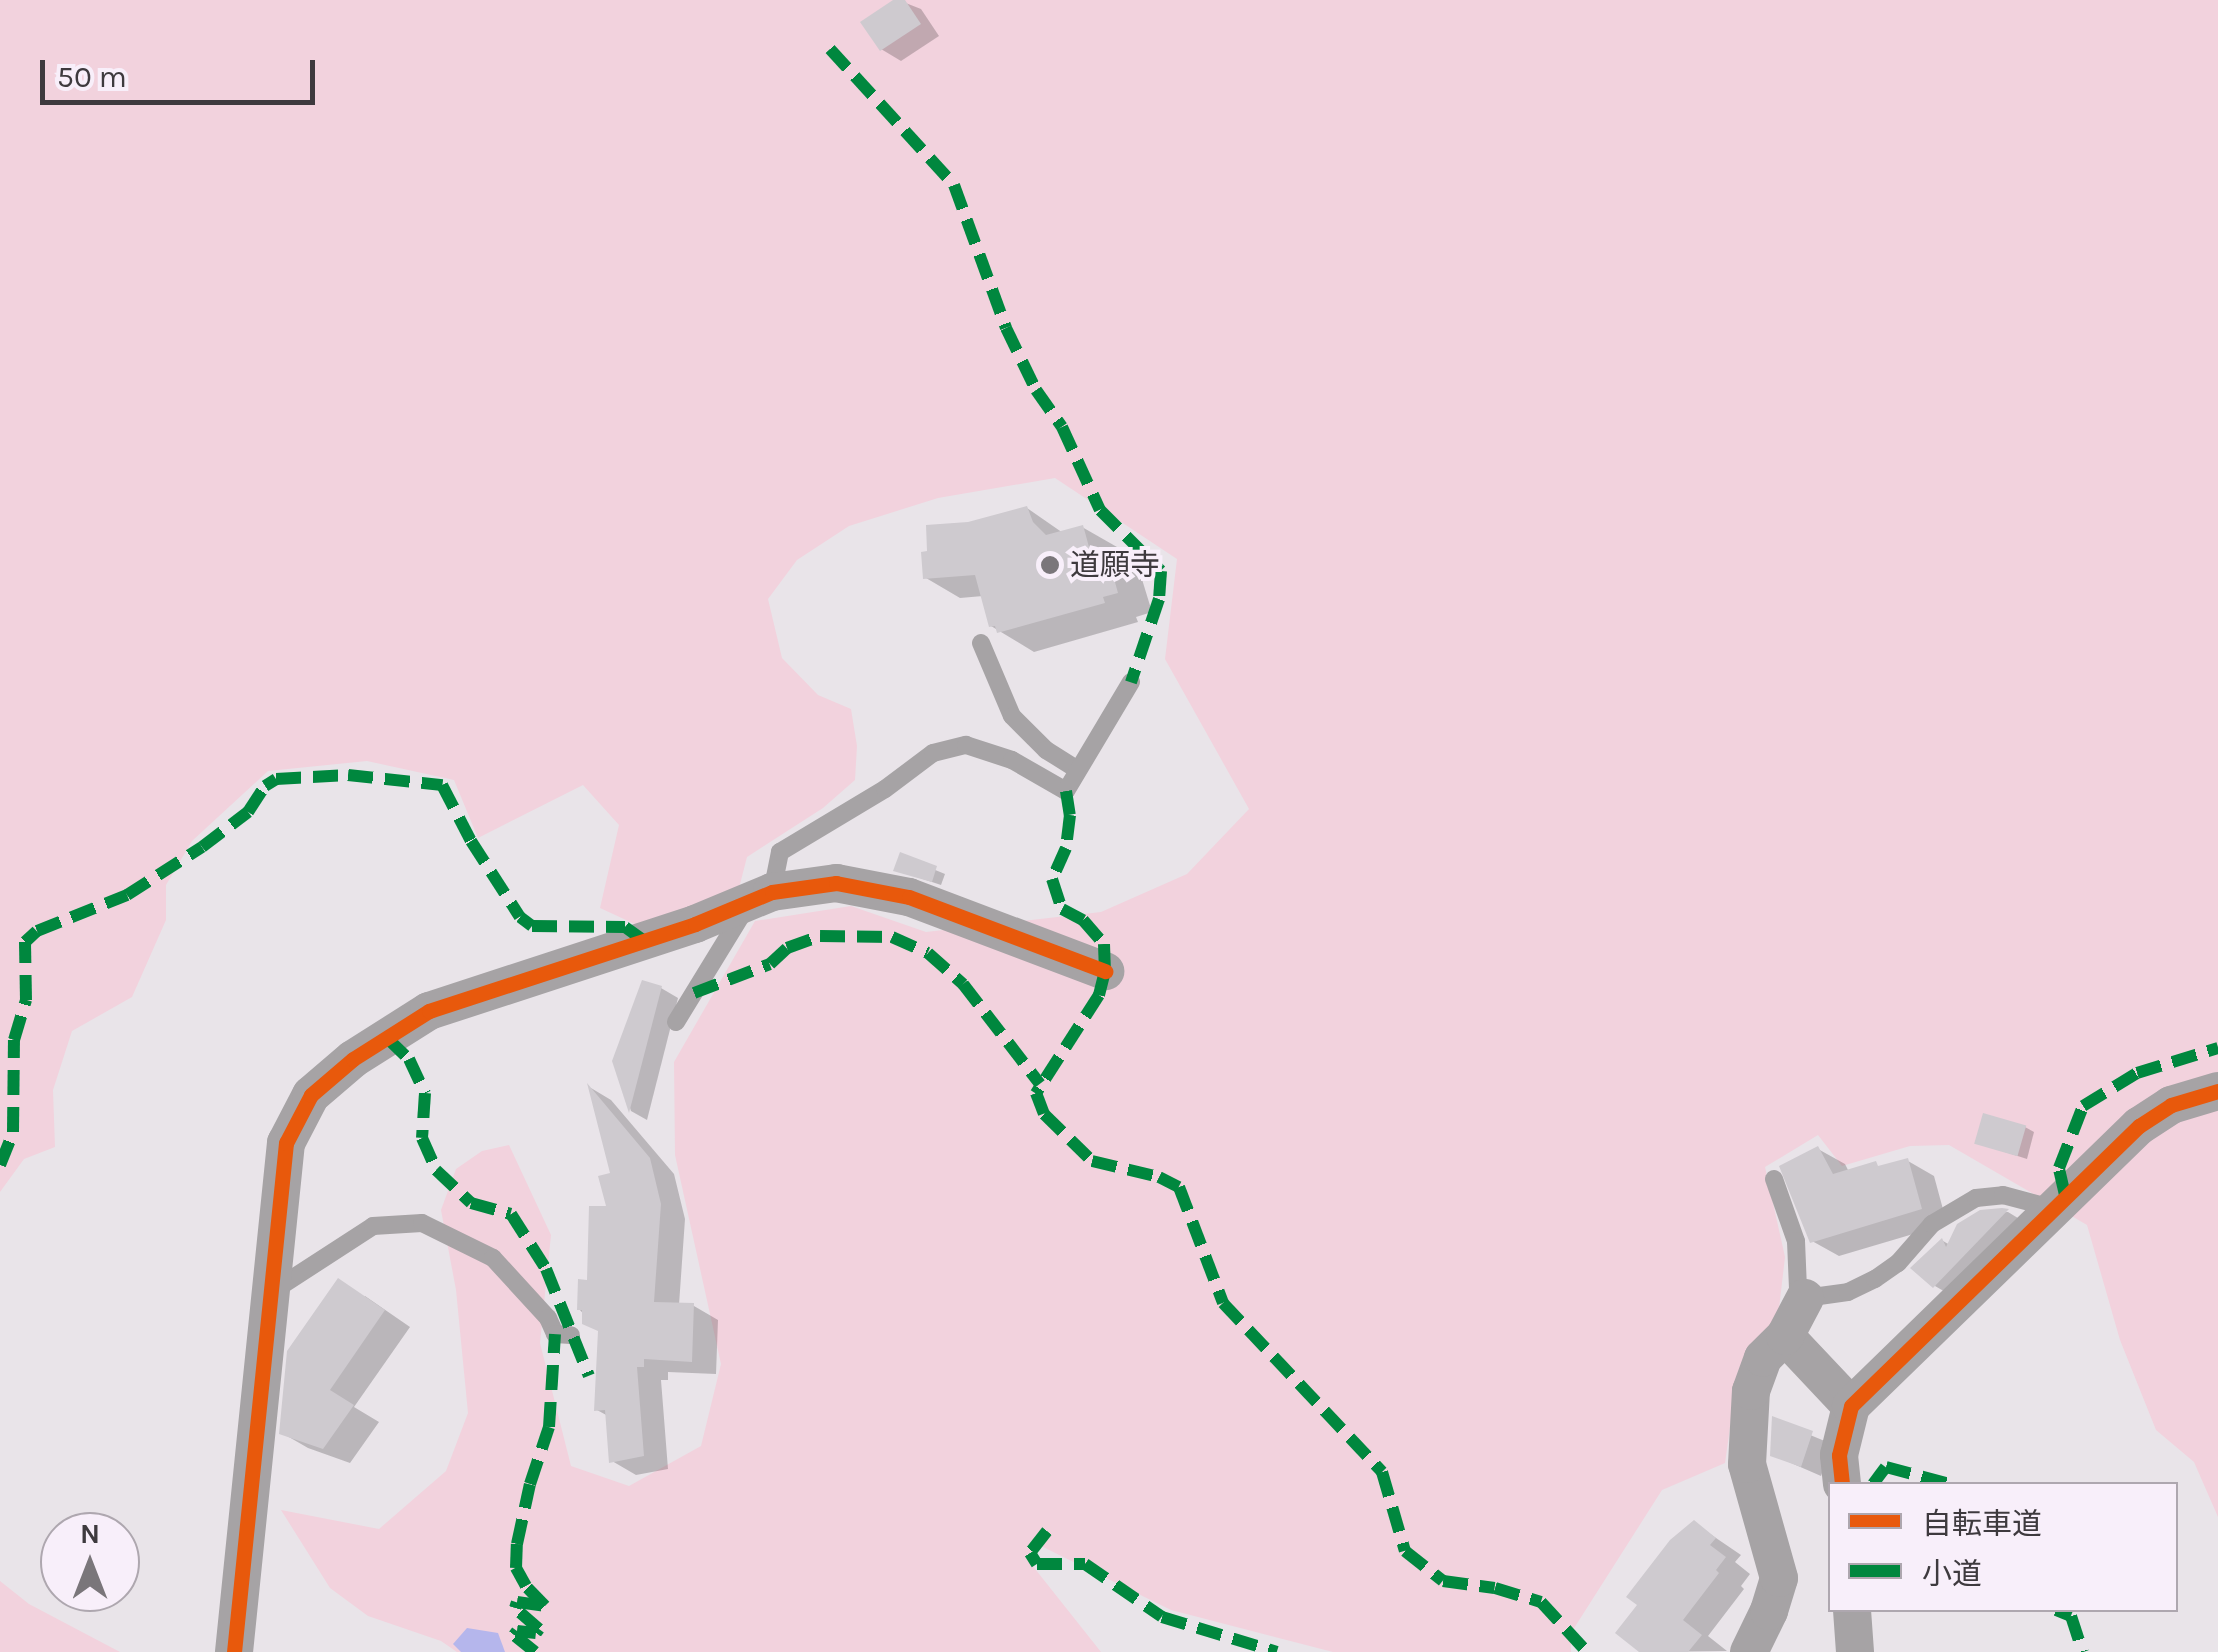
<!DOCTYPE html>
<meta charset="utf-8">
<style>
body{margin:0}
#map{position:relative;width:2218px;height:1652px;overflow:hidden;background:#e9e4e9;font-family:Karla,"Noto Sans JP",sans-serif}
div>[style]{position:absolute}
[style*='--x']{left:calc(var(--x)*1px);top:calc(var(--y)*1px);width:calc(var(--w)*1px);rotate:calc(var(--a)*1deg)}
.green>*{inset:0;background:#f2d2dd}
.water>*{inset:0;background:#b5b6ec}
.shadow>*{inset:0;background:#0003}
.building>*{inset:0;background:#cecacf;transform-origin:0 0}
.service>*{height:18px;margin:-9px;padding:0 9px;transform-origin:9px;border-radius:9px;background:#a6a3a5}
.minor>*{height:38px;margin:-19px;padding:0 19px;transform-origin:19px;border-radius:19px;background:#a6a3a5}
.quiet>*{height:12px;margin-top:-6px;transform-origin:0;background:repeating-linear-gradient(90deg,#00873e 0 25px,transparent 0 37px)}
.cycleway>*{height:15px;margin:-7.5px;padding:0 7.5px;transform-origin:7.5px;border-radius:7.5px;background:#e8590c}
.dots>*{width:28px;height:28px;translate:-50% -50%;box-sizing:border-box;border:5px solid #f8effa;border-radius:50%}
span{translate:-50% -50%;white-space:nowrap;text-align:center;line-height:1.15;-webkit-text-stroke:8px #f8effa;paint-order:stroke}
.poi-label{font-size:30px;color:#3e3a3e}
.left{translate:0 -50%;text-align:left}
.legend{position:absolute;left:1828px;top:1482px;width:350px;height:130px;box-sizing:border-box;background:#f8effa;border:2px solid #aea7af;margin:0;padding:12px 18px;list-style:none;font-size:30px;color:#3e3a3e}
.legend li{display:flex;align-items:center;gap:20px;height:50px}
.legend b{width:50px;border:2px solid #aea7af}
.north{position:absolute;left:40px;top:1512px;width:100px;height:100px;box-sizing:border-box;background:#f8effa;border:2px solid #aea7af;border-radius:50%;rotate:0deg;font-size:28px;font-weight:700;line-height:40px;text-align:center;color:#3e3a3e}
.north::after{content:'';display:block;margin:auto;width:35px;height:45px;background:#7a767a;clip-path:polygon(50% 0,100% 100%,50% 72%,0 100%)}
.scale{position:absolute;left:40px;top:60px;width:275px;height:45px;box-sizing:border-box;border:5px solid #3e3a3e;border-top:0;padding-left:12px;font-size:30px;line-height:35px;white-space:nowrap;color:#3e3a3e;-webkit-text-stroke:8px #f8effa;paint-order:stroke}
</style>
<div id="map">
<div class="green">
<div style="clip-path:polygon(0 0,2218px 0,2218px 1517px,2194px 1462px,2156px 1430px,2120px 1340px,2087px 1225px,1949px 1145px,1910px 1146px,1842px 1166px,1818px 1135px,1765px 1167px,1785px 1257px,1778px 1317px,1738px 1371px,1725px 1463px,1662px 1490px,1571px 1633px,1571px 1652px,1333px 1652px,1171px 1610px,1039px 1545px,1028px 1560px,1101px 1652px,457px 1652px,441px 1641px,368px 1616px,330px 1588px,281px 1510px,379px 1529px,446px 1471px,468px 1413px,456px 1290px,441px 1210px,456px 1169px,482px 1151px,509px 1145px,551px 1235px,540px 1343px,571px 1466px,629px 1486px,701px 1446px,721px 1364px,675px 1155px,674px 1062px,755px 921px,851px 906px,926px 932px,1101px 912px,1187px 874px,1249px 809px,1165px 659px,1177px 559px,1055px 478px,938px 498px,849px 526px,797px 560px,768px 599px,782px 658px,818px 695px,851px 709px,857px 746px,855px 780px,823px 808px,747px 857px,738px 892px,639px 926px,600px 908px,619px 825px,583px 785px,478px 838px,454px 780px,367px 761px,268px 771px,192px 841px,166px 885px,166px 920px,132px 997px,72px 1031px,53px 1090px,55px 1147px,24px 1159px,0 1192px)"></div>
<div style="clip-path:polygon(0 1581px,29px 1604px,120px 1652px,0 1652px)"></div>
</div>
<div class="water">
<div style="clip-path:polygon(467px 1628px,498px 1633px,505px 1652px,461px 1652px,453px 1644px)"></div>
</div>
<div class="shadow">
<div style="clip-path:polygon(898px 0,921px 9px,939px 36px,901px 61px,881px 49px)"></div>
<div style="clip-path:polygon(1027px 508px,1063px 533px,1082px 527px,1117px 547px,1122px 565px,1141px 576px,1152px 612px,1136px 617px,1138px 622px,1034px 652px,991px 626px,983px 596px,960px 598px,926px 578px,968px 525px)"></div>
<div style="clip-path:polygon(901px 856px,945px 874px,941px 885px,896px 870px)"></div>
<div style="clip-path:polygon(661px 988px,678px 998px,647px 1120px,631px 1111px,615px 1061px)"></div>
<div style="clip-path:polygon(591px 1088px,611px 1100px,674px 1174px,685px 1219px,679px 1305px,694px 1306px,718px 1320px,716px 1374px,668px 1372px,668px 1380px,661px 1380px,668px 1469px,636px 1475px,612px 1461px,608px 1416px,597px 1410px,600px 1332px,579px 1309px,609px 1208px,613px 1175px)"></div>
<div style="clip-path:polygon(2025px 1127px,2034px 1132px,2027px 1159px,1977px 1143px)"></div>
<div style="clip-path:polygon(1818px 1149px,1845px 1164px,1849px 1172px,1908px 1161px,1934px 1176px,1947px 1224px,1839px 1256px,1812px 1241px)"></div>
<div style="clip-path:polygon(2008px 1212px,2026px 1223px,1954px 1297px,1935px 1286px,1943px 1241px,1950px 1245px,1981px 1213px)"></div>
<div style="clip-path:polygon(365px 1296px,410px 1327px,354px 1407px,379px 1422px,350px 1463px,308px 1448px,282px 1433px)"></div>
<div style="clip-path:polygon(1774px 1420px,1832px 1444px,1821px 1476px,1773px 1455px)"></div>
<div style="clip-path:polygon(1694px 1523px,1741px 1555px,1735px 1562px,1750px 1574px,1741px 1586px,1744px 1589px,1708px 1636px,1727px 1651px,1643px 1652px)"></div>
</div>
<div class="building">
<div style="clip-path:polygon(893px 0,905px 0,921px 24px,880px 51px,860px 22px)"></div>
<div style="clip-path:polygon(1027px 506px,1033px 522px,1046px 535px,1083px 525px,1092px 558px,1107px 553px,1118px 593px,1103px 597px,1105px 603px,997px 633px,995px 626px,989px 627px,975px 575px,923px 579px,921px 552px,927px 551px,926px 525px,968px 522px)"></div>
<div style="clip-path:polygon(900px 852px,937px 866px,932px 882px,893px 871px)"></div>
<div style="clip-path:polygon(642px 980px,662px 986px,629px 1113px,612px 1061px)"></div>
<div style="clip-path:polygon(587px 1083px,650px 1158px,661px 1204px,654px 1302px,694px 1303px,692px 1362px,644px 1359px,644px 1367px,637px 1367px,644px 1456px,609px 1463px,605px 1410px,594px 1411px,598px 1331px,582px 1324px,582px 1310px,577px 1310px,578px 1279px,587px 1280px,589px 1206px,606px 1206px,598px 1176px,610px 1173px)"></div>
<div style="left:1983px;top:1113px;width:45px;height:32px;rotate:16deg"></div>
<div style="clip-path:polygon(1818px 1146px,1833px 1174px,1876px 1161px,1878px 1166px,1908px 1158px,1922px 1209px,1810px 1243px,1779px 1166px)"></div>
<div style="clip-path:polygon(2002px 1208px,2009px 1209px,1933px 1288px,1910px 1268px,1942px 1238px,1946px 1247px,1957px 1224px,1980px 1210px)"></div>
<div style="clip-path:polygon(338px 1278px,385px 1310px,330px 1390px,354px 1405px,323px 1449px,279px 1434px,287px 1351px)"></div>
<div style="clip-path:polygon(1772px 1416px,1813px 1431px,1801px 1467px,1770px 1456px)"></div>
<div style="clip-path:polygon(1694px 1520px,1716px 1538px,1710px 1545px,1726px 1557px,1716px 1570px,1719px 1573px,1683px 1620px,1702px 1635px,1688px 1652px,1639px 1652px,1615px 1633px,1637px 1605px,1626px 1597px,1670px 1540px)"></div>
</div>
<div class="service">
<div style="--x:981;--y:643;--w:79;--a:67"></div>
<div style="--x:1012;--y:716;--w:48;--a:45"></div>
<div style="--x:1046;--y:750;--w:36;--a:32"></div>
<div style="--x:772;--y:892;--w:41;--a:-78.7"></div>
<div style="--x:780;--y:852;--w:122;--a:-31"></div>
<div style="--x:885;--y:789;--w:60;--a:-36.9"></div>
<div style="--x:933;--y:753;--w:34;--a:-14"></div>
<div style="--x:966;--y:745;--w:48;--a:18.1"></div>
<div style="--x:1012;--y:760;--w:62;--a:29.9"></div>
<div style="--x:1066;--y:791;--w:127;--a:-59.2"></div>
<div style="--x:676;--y:1022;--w:136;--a:-58.5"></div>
<div style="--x:1774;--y:1179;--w:66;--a:70.5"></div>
<div style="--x:1796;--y:1241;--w:48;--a:87.6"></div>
<div style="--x:1798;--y:1289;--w:11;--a:52"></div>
<div style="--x:1805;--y:1298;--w:43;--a:-7.9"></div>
<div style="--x:1848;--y:1292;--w:30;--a:-26"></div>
<div style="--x:1875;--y:1279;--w:28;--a:-35"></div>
<div style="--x:1898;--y:1263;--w:52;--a:-48.9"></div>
<div style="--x:1932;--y:1224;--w:51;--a:-30.6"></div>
<div style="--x:1976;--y:1198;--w:27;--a:-6"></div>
<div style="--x:2003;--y:1195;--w:51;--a:14.9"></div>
<div style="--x:273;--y:1291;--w:119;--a:-33"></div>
<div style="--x:373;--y:1226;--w:49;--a:-3.5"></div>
<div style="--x:422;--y:1223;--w:79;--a:26.2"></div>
<div style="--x:493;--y:1258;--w:81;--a:47.5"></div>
<div style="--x:548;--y:1318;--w:17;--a:66"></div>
<div style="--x:555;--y:1334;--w:16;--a:4"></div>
</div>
<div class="minor">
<div style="--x:1785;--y:1336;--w:96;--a:46.7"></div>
<div style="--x:1842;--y:1484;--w:29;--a:-96"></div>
<div style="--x:1839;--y:1455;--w:50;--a:-76.2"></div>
<div style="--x:1851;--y:1406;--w:402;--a:-44.2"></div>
<div style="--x:2139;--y:1126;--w:38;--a:-33"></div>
<div style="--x:2171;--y:1105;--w:49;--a:-16.6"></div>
<div style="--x:1852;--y:1610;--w:42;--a:85.9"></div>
<div style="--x:234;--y:1652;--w:512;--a:-84.17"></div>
<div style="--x:286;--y:1143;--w:54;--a:-62.5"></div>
<div style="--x:311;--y:1095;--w:55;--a:-40.6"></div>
<div style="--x:353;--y:1059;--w:90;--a:-32.3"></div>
<div style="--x:429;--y:1011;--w:280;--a:-18.1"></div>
<div style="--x:695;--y:924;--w:83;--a:-22.6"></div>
<div style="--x:772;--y:892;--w:65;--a:-8"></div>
<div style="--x:836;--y:883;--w:74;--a:10.9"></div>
<div style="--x:909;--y:897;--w:210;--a:20.7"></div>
<div style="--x:1749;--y:1652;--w:46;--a:-64"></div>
<div style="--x:1769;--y:1611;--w:34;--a:-73"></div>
<div style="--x:1779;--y:1578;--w:118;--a:-105.7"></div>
<div style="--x:1747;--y:1464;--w:73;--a:-86.9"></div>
<div style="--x:1751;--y:1391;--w:35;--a:-70"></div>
<div style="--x:1763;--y:1358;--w:31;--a:-45"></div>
<div style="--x:1785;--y:1336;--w:43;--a:-62.2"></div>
</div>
<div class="quiet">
<div style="--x:830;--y:49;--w:184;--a:47.6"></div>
<div style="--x:954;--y:185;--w:152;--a:70"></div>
<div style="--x:1006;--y:328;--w:69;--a:64.2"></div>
<div style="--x:1036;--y:390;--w:45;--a:54.9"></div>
<div style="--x:1062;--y:427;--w:91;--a:65.4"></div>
<div style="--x:1100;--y:510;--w:86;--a:45"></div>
<div style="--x:1161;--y:571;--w:28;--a:94"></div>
<div style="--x:1159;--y:599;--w:88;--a:108.6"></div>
<div style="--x:1066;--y:791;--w:24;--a:81"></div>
<div style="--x:1070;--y:815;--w:33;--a:97"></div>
<div style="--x:1066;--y:848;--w:34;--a:114"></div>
<div style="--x:1052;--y:879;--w:32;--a:72"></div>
<div style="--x:1062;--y:909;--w:24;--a:28"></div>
<div style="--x:1083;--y:920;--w:32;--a:49"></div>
<div style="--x:1104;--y:944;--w:27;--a:88"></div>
<div style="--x:1105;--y:971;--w:25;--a:104"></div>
<div style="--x:1099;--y:995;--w:117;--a:122.7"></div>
<div style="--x:1036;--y:1093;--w:22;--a:69"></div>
<div style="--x:1044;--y:1114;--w:67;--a:44.4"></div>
<div style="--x:1092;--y:1161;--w:69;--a:13.4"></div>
<div style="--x:1159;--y:1177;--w:22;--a:27"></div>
<div style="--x:1179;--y:1187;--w:124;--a:69.2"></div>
<div style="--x:1223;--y:1303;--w:232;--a:46.7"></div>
<div style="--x:1382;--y:1472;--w:82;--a:73.8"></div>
<div style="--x:1405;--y:1551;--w:48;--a:38.3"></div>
<div style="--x:1443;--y:1581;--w:52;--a:7.7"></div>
<div style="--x:1495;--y:1588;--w:48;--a:16.9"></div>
<div style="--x:1541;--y:1602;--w:68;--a:47.4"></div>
<div style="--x:694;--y:993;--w:81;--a:-20.9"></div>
<div style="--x:770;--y:964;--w:23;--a:-43"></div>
<div style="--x:787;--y:948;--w:35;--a:-20"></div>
<div style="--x:820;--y:936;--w:72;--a:0.8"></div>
<div style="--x:892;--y:937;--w:39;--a:24"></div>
<div style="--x:928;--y:953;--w:47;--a:41.5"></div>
<div style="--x:963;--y:984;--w:126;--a:52.4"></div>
<div style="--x:387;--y:1038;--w:30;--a:44"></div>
<div style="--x:409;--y:1059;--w:38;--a:65"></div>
<div style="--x:425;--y:1093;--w:45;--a:93.8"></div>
<div style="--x:422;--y:1138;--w:35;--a:66"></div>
<div style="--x:436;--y:1170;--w:48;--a:43.3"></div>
<div style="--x:471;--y:1203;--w:41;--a:15.4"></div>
<div style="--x:511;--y:1214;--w:65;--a:57.5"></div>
<div style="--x:546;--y:1269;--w:115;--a:68.1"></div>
<div style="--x:0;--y:1165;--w:35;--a:-68"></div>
<div style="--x:13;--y:1132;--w:92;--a:-89.4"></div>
<div style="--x:14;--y:1040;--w:42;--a:-73.3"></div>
<div style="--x:26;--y:1000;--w:58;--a:-91"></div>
<div style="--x:25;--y:942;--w:16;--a:-43"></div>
<div style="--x:37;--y:931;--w:97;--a:-21.8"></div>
<div style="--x:127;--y:895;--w:89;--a:-32.6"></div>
<div style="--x:202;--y:847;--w:58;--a:-37.3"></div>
<div style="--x:248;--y:812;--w:31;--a:-57"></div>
<div style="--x:265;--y:786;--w:13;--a:-32"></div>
<div style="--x:276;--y:779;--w:72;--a:-3.2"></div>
<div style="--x:348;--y:775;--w:95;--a:6.1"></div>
<div style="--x:442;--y:785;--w:63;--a:62.6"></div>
<div style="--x:471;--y:841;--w:90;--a:57.2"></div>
<div style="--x:520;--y:917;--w:15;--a:37"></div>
<div style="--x:532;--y:926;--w:93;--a:0.6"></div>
<div style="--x:625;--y:927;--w:22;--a:36"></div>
<div style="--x:2065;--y:1195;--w:28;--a:-103"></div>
<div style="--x:2059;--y:1168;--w:66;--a:-68.8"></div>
<div style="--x:2083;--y:1106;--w:63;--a:-31.4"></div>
<div style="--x:2137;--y:1073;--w:85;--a:-17.2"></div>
<div style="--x:1873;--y:1484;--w:21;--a:-53"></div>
<div style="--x:1886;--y:1467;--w:66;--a:14.9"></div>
<div style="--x:1047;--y:1531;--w:28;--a:128"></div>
<div style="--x:1030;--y:1553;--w:13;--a:58"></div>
<div style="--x:1037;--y:1564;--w:48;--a:0"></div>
<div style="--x:1085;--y:1564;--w:93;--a:34.5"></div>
<div style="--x:1162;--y:1617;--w:120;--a:16.9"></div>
<div style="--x:2056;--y:1610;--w:16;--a:22"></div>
<div style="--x:2071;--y:1616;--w:38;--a:72"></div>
<div style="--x:535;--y:1652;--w:27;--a:-141"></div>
<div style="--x:514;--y:1635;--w:5;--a:-53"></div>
<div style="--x:517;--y:1631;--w:19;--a:6"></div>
<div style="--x:536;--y:1633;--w:5;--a:-53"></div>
<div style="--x:539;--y:1629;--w:32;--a:-139"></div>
<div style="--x:515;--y:1608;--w:6;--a:-72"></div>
<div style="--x:517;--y:1602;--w:28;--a:8"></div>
<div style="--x:545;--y:1606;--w:28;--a:-134"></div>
<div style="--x:526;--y:1586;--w:21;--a:-119"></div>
<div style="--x:516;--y:1568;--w:24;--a:-88"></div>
<div style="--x:517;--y:1544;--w:61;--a:-77.8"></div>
<div style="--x:530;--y:1484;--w:60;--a:-71.6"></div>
<div style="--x:549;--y:1427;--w:93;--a:-86.3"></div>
</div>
<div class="cycleway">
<div style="--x:1842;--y:1484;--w:29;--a:-96"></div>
<div style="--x:1839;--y:1455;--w:50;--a:-76.2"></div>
<div style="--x:1851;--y:1406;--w:402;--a:-44.2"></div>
<div style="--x:2139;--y:1126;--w:38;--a:-33"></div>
<div style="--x:2171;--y:1105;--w:49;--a:-16.6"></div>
<div style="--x:234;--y:1652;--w:512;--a:-84.17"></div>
<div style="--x:286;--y:1143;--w:54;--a:-62.5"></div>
<div style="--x:311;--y:1095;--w:55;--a:-40.6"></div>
<div style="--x:353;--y:1059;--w:90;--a:-32.3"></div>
<div style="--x:429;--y:1011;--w:280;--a:-18.1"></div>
<div style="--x:695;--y:924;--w:83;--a:-22.6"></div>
<div style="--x:772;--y:892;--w:65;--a:-8"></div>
<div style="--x:836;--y:883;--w:74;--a:10.9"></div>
<div style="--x:909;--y:897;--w:210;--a:20.7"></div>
</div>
<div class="dots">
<div style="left:1050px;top:565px;background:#7a767a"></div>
</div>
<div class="poi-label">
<span class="left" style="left:1070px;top:565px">道願寺</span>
</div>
<ul class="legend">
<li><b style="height:12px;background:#e8590c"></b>自転車道</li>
<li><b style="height:12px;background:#00873e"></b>小道</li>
</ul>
<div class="north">N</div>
<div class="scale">50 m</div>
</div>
